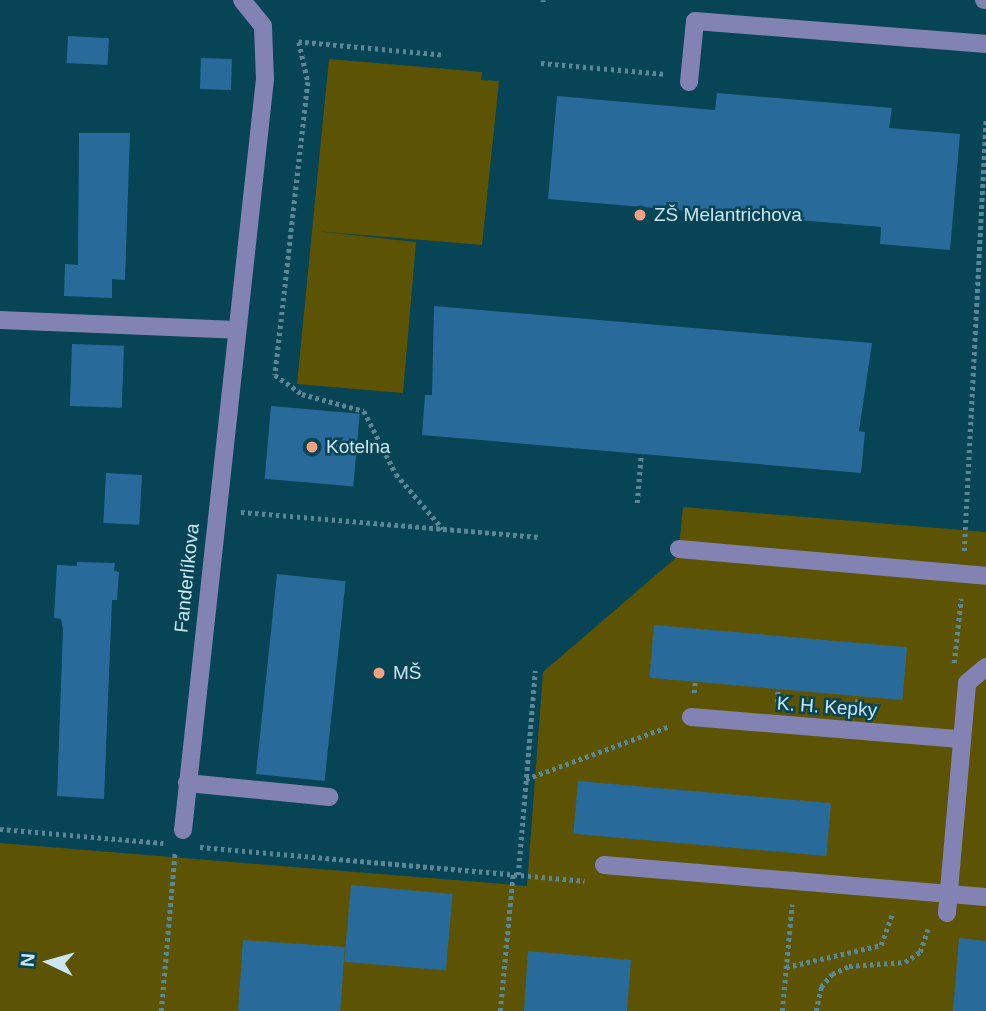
<!DOCTYPE html>
<meta charset="utf-8">
<style>
body{margin:0}
#map{position:relative;width:986px;height:1011px;overflow:hidden;background:#074455;font-family:Arial,sans-serif}
div>[style]{position:absolute}
[style*='--x']{left:calc(var(--x)*1px);top:calc(var(--y)*1px);width:calc(var(--w)*1px);rotate:calc(var(--a)*1deg)}
.green>*{inset:0;background:#5c5404}
.building>*{inset:0;background:#286b9b;transform-origin:0 0}
.path>*{height:4.5px;margin-top:-2.25px;transform-origin:0;background:repeating-linear-gradient(90deg,#598796 0 3.5px,transparent 0 7px)}
.minor>*{height:18px;margin:-9px;padding:0 9px;transform-origin:9px;border-radius:9px;background:#8283b3}
.dots>*{width:19px;height:19px;translate:-50% -50%;box-sizing:border-box;border:4px solid #074455;border-radius:50%}
span{translate:-50% -50%;white-space:nowrap;text-align:center;line-height:1.15;-webkit-text-stroke:5px #074455;paint-order:stroke}
.poi-label{font-size:19px;color:#cbe6f0}
.left{translate:0 -50%;text-align:left}
.street-label{font-size:19px;color:#cbe6f0}
.north{position:absolute;left:14px;top:927px;width:70px;height:70px;-webkit-text-stroke:5px #074455;paint-order:stroke;rotate:275deg;font-size:19px;font-weight:700;line-height:28px;text-align:center;color:#cbe6f0}
.north::after{content:'';display:block;margin:auto;width:24px;height:32px;background:#cbe6f0;clip-path:polygon(50% 0,100% 100%,50% 72%,0 100%)}
</style>
<div id="map">
<div class="green">
<div style="clip-path:polygon(329px 59px,482px 72px,481px 80px,499px 81px,482px 245px,315px 231px,416px 242px,403px 393px,297px 384px)"></div>
<div style="clip-path:polygon(683px 507px,986px 532px,986px 1011px,0 1011px,0 843px,527px 886px,543px 672px,678px 556px)"></div>
</div>
<div class="building">
<div style="left:68px;top:36px;width:41px;height:27px;rotate:3deg"></div>
<div style="left:201px;top:58px;width:31px;height:31px;rotate:2deg"></div>
<div style="clip-path:polygon(717px 93px,892px 108px,889px 128px,960px 134px,950px 250px,880px 244px,881px 227px,548px 199px,557px 96px,715px 110px)"></div>
<div style="clip-path:polygon(79px 133px,130px 133px,125px 280px,112px 279px,112px 298px,64px 296px,65px 264px,78px 265px)"></div>
<div style="clip-path:polygon(434px 306px,872px 343px,859px 431px,865px 432px,861px 473px,422px 435px,425px 395px,432px 395px)"></div>
<div style="left:72px;top:344px;width:52px;height:62px;rotate:2deg"></div>
<div style="left:271px;top:406px;width:89px;height:73px;rotate:5deg"></div>
<div style="left:106px;top:473px;width:36px;height:50px;rotate:3deg"></div>
<div style="clip-path:polygon(77px 562px,115px 563px,114px 571px,119px 572px,117px 600px,112px 600px,104px 799px,57px 796px,63px 629px,61px 619px,54px 618px,57px 565px,77px 566px)"></div>
<div style="left:277px;top:574px;width:69px;height:201px;rotate:6deg"></div>
<div style="left:654px;top:625px;width:254px;height:53px;rotate:5deg"></div>
<div style="left:578px;top:781px;width:254px;height:53px;rotate:5deg"></div>
<div style="left:351px;top:885px;width:102px;height:77px;rotate:5deg"></div>
<div style="clip-path:polygon(959px 938px,986px 941px,986px 1011px,953px 1011px)"></div>
<div style="left:243px;top:940px;width:102px;height:71px;rotate:4deg"></div>
<div style="clip-path:polygon(528px 951px,631px 960px,627px 1011px,524px 1011px)"></div>
</div>
<div class="path">
<div style="--x:543;--y:2;--w:2;--a:-90"></div>
<div style="--x:441;--y:55;--w:143;--a:-174.8"></div>
<div style="--x:299;--y:42;--w:41;--a:77.3"></div>
<div style="--x:308;--y:82;--w:295;--a:96.4"></div>
<div style="--x:275;--y:375;--w:33;--a:35"></div>
<div style="--x:302;--y:394;--w:64;--a:15.3"></div>
<div style="--x:364;--y:411;--w:71;--a:63.1"></div>
<div style="--x:396;--y:474;--w:72;--a:49.5"></div>
<div style="--x:541;--y:63;--w:125;--a:5"></div>
<div style="--x:637;--y:503;--w:49;--a:-85.3"></div>
<div style="--x:241;--y:512;--w:300;--a:4.8"></div>
<div style="--x:964;--y:551;--w:431;--a:-87.1"></div>
<div style="--x:954;--y:663;--w:65;--a:-83.9"></div>
<div style="--x:694;--y:693;--w:11;--a:-85"></div>
<div style="--x:777;--y:702;--w:13;--a:-86"></div>
<div style="--x:857;--y:709;--w:14;--a:-86"></div>
<div style="--x:526;--y:779;--w:153;--a:-20.2"></div>
<div style="--x:0;--y:829;--w:164;--a:4.9"></div>
<div style="--x:200;--y:847;--w:386;--a:5"></div>
<div style="--x:518;--y:875;--w:205;--a:-85.2"></div>
<div style="--x:786;--y:967;--w:98;--a:-13"></div>
<div style="--x:881;--y:945;--w:35;--a:-70"></div>
<div style="--x:161;--y:1011;--w:160;--a:-85"></div>
<div style="--x:500;--y:1011;--w:138;--a:-84.6"></div>
<div style="--x:782;--y:1011;--w:107;--a:-84.7"></div>
<div style="--x:816;--y:1011;--w:25;--a:-78"></div>
<div style="--x:821;--y:987;--w:17;--a:-50"></div>
<div style="--x:832;--y:974;--w:19;--a:-25"></div>
<div style="--x:849;--y:966;--w:56;--a:-4.1"></div>
<div style="--x:905;--y:962;--w:18;--a:-34"></div>
<div style="--x:920;--y:952;--w:24;--a:-71"></div>
</div>
<div class="minor">
<div style="--x:984;--y:0;--w:2;--a:0"></div>
<div style="--x:689;--y:82;--w:61;--a:-84.4"></div>
<div style="--x:695;--y:21;--w:292;--a:4.5"></div>
<div style="--x:0;--y:320;--w:236;--a:2.4"></div>
<div style="--x:679;--y:549;--w:308;--a:5"></div>
<div style="--x:691;--y:717;--w:270;--a:4.7"></div>
<div style="--x:187;--y:783;--w:143;--a:5.6"></div>
<div style="--x:183;--y:830;--w:755;--a:-83.77"></div>
<div style="--x:265;--y:79;--w:53;--a:-92.2"></div>
<div style="--x:263;--y:26;--w:33;--a:-129"></div>
<div style="--x:604;--y:865;--w:383;--a:4.8"></div>
<div style="--x:947;--y:913;--w:231;--a:-85"></div>
<div style="--x:967;--y:683;--w:25;--a:-40"></div>
</div>
<div class="dots">
<div style="left:640px;top:215px;background:#f2a17e"></div>
<div style="left:312px;top:447px;background:#f2a17e"></div>
<div style="left:379px;top:673px;background:#f2a17e"></div>
</div>
<div class="poi-label">
<span class="left" style="left:654px;top:215px">ZŠ Melantrichova</span>
<span class="left" style="left:326px;top:447px">Kotelna</span>
<span class="left" style="left:393px;top:673px">MŠ</span>
</div>
<div class="street-label">
<span style="left:187px;top:578px;rotate:-84deg">Fanderlíkova</span>
<span style="left:827px;top:707px;rotate:4deg">K. H. Kepky</span>
</div>
<div class="north">N</div>
</div>
